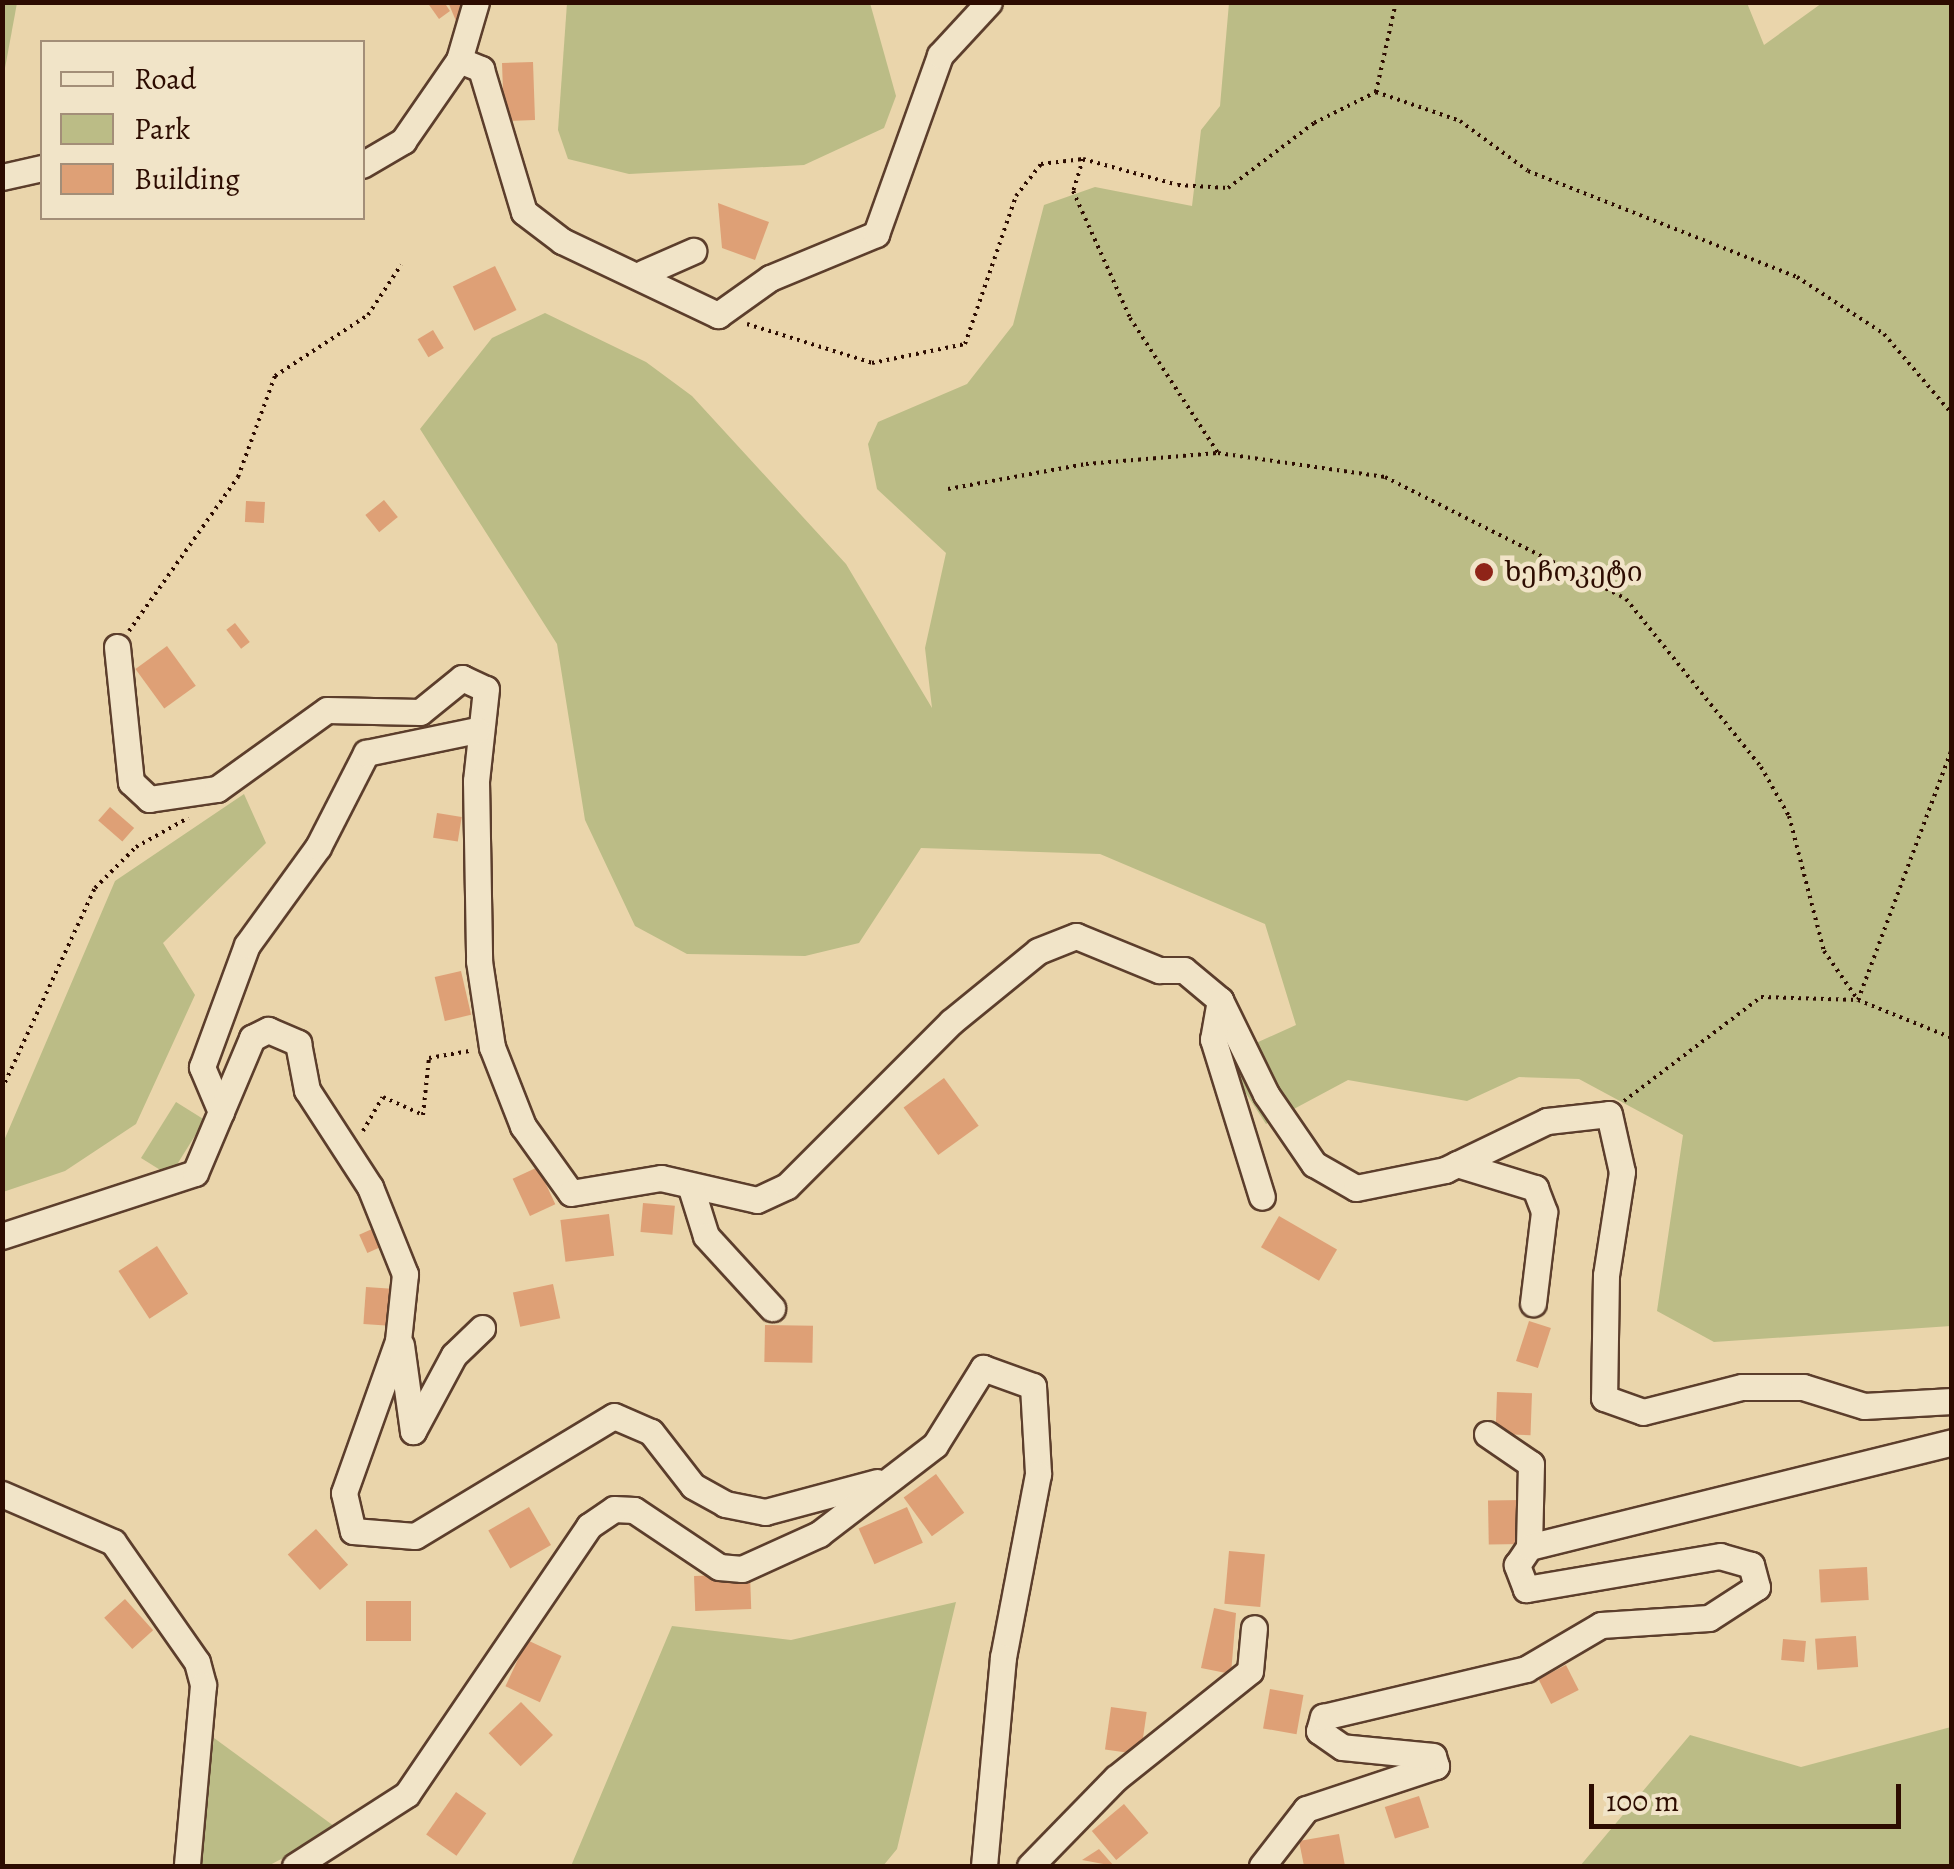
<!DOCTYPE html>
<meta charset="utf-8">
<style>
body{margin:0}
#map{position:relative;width:1954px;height:1869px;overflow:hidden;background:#ead5ab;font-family:Alegreya,"Noto Serif Georgian",serif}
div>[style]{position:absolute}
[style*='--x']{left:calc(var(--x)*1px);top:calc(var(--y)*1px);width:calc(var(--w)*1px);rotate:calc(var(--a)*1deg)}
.green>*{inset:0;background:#bbbc86;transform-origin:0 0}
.building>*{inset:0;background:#dea076;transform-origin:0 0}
.path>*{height:4px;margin-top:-2px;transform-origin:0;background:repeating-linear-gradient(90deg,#2d0c01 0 2.5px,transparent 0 7.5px)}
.roads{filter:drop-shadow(2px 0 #5c3e2c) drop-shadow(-2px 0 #5c3e2c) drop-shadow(0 2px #5c3e2c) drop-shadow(0 -2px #5c3e2c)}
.minor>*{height:25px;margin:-12.5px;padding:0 12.5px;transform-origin:12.5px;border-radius:12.5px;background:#f1e4c8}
.dots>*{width:28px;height:28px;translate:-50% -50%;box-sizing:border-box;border:5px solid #f1e4c8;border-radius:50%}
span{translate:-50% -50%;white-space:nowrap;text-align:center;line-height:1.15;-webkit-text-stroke:9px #f1e4c8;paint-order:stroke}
.poi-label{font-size:28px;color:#2d0c01}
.left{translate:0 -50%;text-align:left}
.frame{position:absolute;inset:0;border:5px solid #2d0c01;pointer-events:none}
.legend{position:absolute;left:40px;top:40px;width:325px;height:180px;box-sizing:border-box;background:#f1e4c8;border:2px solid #a38e78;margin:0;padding:12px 18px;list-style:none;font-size:30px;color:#2d0c01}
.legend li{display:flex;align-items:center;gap:20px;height:50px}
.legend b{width:50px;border:2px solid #a38e78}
.scale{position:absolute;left:1589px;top:1784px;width:312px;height:45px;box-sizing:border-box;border:5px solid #2d0c01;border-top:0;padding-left:12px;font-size:30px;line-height:35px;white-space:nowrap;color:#2d0c01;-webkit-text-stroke:8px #f1e4c8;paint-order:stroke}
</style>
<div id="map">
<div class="green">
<div style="clip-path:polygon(3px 2px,17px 3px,3px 79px,2px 3px)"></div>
<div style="clip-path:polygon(567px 3px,870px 3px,896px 96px,884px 128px,804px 165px,629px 174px,568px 159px,558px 130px)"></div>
<div style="clip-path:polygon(1229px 3px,1747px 3px,1764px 45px,1822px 3px,1951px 3px,1951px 1326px,1714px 1342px,1657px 1311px,1683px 1135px,1579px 1079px,1519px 1077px,1467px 1101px,1348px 1080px,1266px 1124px,1223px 1058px,1296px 1025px,1265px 924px,1100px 854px,921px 848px,859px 943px,805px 956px,687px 954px,635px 926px,585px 820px,557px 644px,420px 429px,492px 338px,545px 313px,646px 362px,692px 396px,846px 564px,932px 708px,925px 648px,946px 553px,877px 489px,868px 444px,878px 422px,967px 384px,1013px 325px,1044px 205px,1095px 187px,1192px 206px,1201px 130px,1220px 106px)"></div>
<div style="clip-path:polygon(244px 794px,266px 843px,163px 943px,195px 995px,136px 1124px,65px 1171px,3px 1192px,3px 1143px,115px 881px)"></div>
<div style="left:176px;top:1102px;width:34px;height:66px;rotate:32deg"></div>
<div style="clip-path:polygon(956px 1602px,897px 1849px,883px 1866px,571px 1866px,672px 1626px,791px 1640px)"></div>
<div style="clip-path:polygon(1951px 1727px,1951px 1866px,1580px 1866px,1690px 1735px,1801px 1767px)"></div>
<div style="clip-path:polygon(214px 1738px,338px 1829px,268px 1866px,196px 1866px)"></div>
</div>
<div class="building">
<div style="clip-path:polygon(427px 2px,444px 2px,450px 11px,439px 19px)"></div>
<div style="clip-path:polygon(448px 2px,465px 2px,470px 14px,456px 21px)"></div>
<div style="left:533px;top:62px;width:58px;height:31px;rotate:88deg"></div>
<div style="clip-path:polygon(718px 203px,769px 222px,755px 260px,722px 248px)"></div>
<div style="left:495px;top:266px;width:49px;height:47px;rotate:64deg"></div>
<div style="left:433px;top:330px;width:21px;height:18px;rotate:59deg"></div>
<div style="left:384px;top:500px;width:22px;height:24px;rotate:51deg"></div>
<div style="left:246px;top:501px;width:19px;height:21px;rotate:3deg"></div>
<div style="left:235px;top:623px;width:24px;height:11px;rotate:52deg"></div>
<div style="left:167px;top:646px;width:49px;height:39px;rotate:54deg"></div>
<div style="left:110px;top:807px;width:32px;height:18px;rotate:41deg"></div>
<div style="left:437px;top:813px;width:25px;height:25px;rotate:9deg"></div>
<div style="left:461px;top:971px;width:45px;height:27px;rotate:77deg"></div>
<div style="left:944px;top:1078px;width:59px;height:50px;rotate:54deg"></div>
<div style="left:538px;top:1167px;width:41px;height:28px;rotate:65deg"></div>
<div style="left:643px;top:1203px;width:32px;height:29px;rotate:5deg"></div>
<div style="left:609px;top:1214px;width:42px;height:49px;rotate:83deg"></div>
<div style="left:1279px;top:1216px;width:67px;height:36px;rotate:30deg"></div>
<div style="left:372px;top:1229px;width:20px;height:14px;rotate:66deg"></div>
<div style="left:157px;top:1246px;width:57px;height:46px;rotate:57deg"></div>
<div style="left:553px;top:1284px;width:35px;height:41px;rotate:78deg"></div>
<div style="left:366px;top:1287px;width:26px;height:37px;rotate:4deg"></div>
<div style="left:1529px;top:1321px;width:23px;height:42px;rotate:18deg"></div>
<div style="left:765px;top:1325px;width:48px;height:37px;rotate:1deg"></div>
<div style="left:1497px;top:1392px;width:35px;height:42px;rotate:2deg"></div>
<div style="left:936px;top:1474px;width:48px;height:40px;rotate:54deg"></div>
<div style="left:1523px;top:1500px;width:44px;height:35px;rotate:89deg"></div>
<div style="left:529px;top:1507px;width:44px;height:47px;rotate:60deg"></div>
<div style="left:907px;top:1507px;width:39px;height:53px;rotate:66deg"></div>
<div style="left:316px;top:1529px;width:48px;height:38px;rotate:48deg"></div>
<div style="left:1229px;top:1551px;width:36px;height:53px;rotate:5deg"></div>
<div style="left:1867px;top:1567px;width:33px;height:48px;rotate:87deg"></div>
<div style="left:750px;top:1574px;width:35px;height:56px;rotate:88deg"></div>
<div style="left:125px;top:1599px;width:42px;height:28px;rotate:48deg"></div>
<div style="left:366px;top:1601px;width:45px;height:40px"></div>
<div style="clip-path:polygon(1214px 1608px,1236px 1613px,1231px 1674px,1201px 1668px)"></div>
<div style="left:1856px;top:1636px;width:31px;height:41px;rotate:86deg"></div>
<div style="left:1783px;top:1639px;width:23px;height:21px;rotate:5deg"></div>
<div style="left:527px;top:1640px;width:38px;height:51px;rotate:25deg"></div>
<div style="left:1566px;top:1665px;width:28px;height:31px;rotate:63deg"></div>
<div style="left:1270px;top:1689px;width:34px;height:40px;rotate:10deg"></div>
<div style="left:521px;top:1702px;width:46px;height:45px;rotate:46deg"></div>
<div style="left:1111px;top:1707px;width:36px;height:43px;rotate:8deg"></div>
<div style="left:456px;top:1792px;width:37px;height:52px;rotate:35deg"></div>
<div style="left:1419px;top:1796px;width:33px;height:36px;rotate:72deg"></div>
<div style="left:1124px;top:1804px;width:38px;height:42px;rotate:50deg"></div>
<div style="clip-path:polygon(1339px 1834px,1345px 1866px,1304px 1866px,1299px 1841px)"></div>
<div style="clip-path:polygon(1099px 1849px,1114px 1866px,1082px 1860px)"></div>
</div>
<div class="path">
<div style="--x:1376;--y:92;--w:92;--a:-77.5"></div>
<div style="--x:1083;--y:159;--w:34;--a:107"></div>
<div style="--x:1073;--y:191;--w:139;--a:65.8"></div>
<div style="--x:1130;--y:318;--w:161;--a:56.9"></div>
<div style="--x:747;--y:324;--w:131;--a:17.3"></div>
<div style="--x:872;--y:363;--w:95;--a:-11.5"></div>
<div style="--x:965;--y:344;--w:157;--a:-71"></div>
<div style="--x:1016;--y:196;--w:41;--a:-52"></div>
<div style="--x:1041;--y:164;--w:42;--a:-6.8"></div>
<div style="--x:1083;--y:159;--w:98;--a:15.3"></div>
<div style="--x:1178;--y:185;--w:50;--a:3.4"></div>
<div style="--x:1228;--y:188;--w:108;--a:-37.1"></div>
<div style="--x:1314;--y:123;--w:69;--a:-26.6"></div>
<div style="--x:1376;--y:92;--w:89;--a:19"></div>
<div style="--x:1460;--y:121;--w:84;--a:36.3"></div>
<div style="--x:1528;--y:171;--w:289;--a:21.5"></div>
<div style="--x:1797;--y:277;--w:104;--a:33.2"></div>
<div style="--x:1884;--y:334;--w:105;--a:49.6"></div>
<div style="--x:948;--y:489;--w:140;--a:-10.3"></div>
<div style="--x:1086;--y:464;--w:132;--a:-4.8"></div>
<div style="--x:1218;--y:453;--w:169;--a:8.2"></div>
<div style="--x:1385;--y:477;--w:270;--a:26.8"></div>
<div style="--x:1626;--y:599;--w:216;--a:51.2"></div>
<div style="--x:1761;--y:767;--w:56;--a:60.3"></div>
<div style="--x:1789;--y:816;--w:139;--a:75.5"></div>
<div style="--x:1824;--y:951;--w:60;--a:55.2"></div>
<div style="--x:1858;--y:1000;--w:101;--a:22"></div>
<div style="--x:129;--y:631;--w:189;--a:-54.7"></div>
<div style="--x:238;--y:477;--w:108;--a:-69.9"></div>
<div style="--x:275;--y:376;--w:111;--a:-33.3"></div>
<div style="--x:368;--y:315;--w:60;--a:-56.6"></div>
<div style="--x:2;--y:1089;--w:221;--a:-65.2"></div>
<div style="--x:95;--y:888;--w:58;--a:-45"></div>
<div style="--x:136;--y:847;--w:60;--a:-29.1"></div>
<div style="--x:1624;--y:1101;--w:172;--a:-37.2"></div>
<div style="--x:1761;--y:997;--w:97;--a:1.8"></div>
<div style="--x:1858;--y:1000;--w:269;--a:-69.5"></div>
<div style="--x:363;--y:1131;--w:39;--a:-60"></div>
<div style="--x:383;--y:1097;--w:44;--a:24.2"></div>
<div style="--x:423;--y:1115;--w:57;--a:-84"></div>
<div style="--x:429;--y:1058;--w:41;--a:-9.9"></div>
</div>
<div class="roads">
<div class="minor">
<div style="--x:459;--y:60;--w:24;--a:22"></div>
<div style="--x:481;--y:69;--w:149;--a:73.3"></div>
<div style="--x:524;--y:212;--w:48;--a:37.3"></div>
<div style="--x:562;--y:241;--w:173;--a:25.4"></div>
<div style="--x:718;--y:315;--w:64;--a:-35.4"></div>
<div style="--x:770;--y:278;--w:115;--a:-22.5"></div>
<div style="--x:876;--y:234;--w:190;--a:-70.3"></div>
<div style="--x:940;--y:55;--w:72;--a:-47.2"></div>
<div style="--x:362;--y:165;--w:48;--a:-30.3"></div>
<div style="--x:403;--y:141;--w:98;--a:-55.3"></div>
<div style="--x:459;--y:60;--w:60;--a:-73.7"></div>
<div style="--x:2;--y:177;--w:41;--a:-12.7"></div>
<div style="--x:643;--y:273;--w:55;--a:-23.7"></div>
<div style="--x:117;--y:647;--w:136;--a:84.1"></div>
<div style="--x:131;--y:782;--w:25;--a:43"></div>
<div style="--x:149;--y:799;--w:69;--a:-8.4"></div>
<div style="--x:217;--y:789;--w:135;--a:-35.7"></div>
<div style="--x:327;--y:710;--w:93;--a:1.2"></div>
<div style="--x:420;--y:712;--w:54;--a:-39"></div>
<div style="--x:462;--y:678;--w:26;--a:25"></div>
<div style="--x:486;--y:689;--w:93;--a:96.2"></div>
<div style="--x:476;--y:781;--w:180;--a:89"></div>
<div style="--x:479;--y:961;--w:87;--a:81.4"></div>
<div style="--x:492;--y:1047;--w:85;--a:68.6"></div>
<div style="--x:523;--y:1126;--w:82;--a:54.4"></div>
<div style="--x:571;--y:1193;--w:91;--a:-9.5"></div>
<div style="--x:661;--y:1178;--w:98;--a:12.9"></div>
<div style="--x:757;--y:1200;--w:33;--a:-25"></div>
<div style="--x:787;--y:1186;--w:232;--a:-45"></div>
<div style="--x:951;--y:1022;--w:112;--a:-39.2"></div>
<div style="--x:1038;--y:951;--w:41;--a:-21.5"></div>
<div style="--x:1076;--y:936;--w:90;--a:22.3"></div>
<div style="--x:1159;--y:970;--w:25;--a:0"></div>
<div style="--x:1184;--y:970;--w:47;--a:39.8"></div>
<div style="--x:1220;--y:1000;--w:105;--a:63.9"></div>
<div style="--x:1266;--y:1094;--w:85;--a:55.6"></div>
<div style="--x:1314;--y:1164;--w:48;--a:29.7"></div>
<div style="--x:1356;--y:1188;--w:91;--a:-11.4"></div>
<div style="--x:1445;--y:1170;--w:113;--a:-25.7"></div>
<div style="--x:1547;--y:1121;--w:62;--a:-6.4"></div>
<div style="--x:1609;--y:1114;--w:59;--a:77.4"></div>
<div style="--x:1622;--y:1172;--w:104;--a:98.8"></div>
<div style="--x:1606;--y:1275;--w:123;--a:90.9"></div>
<div style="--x:1604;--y:1398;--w:41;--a:19.7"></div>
<div style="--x:1643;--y:1412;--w:102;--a:-14.2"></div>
<div style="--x:1742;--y:1387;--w:61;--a:0"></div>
<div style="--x:1803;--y:1387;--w:64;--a:17.3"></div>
<div style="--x:1864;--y:1406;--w:88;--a:-3.3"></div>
<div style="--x:1220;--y:1000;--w:40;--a:100"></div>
<div style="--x:1213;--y:1039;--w:165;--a:72.8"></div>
<div style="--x:221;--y:1112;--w:49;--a:-112.9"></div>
<div style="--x:202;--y:1067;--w:130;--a:-69.8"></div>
<div style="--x:247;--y:945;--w:121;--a:-54.1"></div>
<div style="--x:318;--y:847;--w:106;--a:-62.9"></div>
<div style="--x:366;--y:753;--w:113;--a:-11.7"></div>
<div style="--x:1457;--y:1164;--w:82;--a:17.1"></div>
<div style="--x:1535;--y:1188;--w:26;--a:69"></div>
<div style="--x:1544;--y:1212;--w:92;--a:96.9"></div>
<div style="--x:691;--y:1188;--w:50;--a:72.6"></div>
<div style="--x:706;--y:1236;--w:98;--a:47.5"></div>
<div style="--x:2;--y:1236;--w:203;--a:-18.1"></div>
<div style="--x:195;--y:1173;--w:147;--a:-67.1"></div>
<div style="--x:252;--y:1038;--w:18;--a:-27"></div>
<div style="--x:268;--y:1030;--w:33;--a:23"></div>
<div style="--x:298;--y:1043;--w:48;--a:79.2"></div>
<div style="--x:307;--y:1090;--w:116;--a:57"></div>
<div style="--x:370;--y:1187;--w:94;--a:68.1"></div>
<div style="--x:405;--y:1274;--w:67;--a:96"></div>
<div style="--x:398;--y:1341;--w:161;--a:109.6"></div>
<div style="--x:344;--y:1493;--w:39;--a:77"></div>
<div style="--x:353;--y:1531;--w:62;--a:4.6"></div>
<div style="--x:415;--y:1536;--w:232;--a:-31.1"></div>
<div style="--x:614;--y:1416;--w:40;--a:23.4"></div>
<div style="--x:651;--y:1432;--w:68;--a:52.1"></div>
<div style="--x:693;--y:1486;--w:37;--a:29"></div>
<div style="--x:725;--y:1504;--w:41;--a:11.3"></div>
<div style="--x:765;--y:1512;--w:116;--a:-15"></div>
<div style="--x:401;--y:1345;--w:87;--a:82.1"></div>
<div style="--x:413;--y:1431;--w:86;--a:-61.7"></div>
<div style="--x:454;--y:1355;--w:39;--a:-44"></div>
<div style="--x:1487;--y:1434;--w:53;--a:34.3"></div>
<div style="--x:1531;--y:1464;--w:83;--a:91.4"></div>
<div style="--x:2;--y:1494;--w:121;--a:23.4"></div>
<div style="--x:113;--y:1542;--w:146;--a:55"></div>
<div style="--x:197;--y:1662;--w:24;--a:75"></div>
<div style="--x:203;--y:1685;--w:182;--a:95.1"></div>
<div style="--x:295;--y:1866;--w:133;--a:-32.7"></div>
<div style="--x:407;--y:1794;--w:324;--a:-55.8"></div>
<div style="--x:589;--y:1526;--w:30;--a:-34"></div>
<div style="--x:614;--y:1509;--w:20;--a:3"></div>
<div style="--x:634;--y:1510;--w:102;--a:33.8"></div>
<div style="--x:719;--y:1567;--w:23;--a:5"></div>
<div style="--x:742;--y:1569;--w:85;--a:-24.4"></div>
<div style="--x:819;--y:1534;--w:146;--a:-37.5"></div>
<div style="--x:935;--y:1445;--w:91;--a:-58.1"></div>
<div style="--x:983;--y:1368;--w:53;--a:19.8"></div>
<div style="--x:1033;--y:1386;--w:88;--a:86.7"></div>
<div style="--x:1038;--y:1474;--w:186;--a:100.8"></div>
<div style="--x:1003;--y:1657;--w:210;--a:95.2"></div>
<div style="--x:1030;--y:1866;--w:123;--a:-45.7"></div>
<div style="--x:1116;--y:1778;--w:171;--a:-38.6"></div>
<div style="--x:1250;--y:1671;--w:43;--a:-84.7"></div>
<div style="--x:1262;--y:1866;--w:72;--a:-52.3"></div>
<div style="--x:1306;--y:1809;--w:137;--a:-18.3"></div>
<div style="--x:1436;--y:1766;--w:10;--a:-107"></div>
<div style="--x:1433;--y:1756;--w:91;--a:-174.4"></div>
<div style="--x:1342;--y:1747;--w:28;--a:-145"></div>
<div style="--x:1319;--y:1731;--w:15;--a:-74"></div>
<div style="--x:1323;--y:1717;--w:209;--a:-13.3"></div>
<div style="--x:1526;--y:1669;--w:87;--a:-30.4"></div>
<div style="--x:1601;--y:1625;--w:108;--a:-3.7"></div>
<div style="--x:1709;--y:1618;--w:57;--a:-32.9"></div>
<div style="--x:1757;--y:1587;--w:23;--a:-105"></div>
<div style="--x:1751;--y:1565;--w:32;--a:-164"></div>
<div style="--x:1720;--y:1556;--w:197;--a:170.3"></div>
<div style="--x:1526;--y:1589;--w:26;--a:-111"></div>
<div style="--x:1517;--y:1565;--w:22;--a:-56"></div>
<div style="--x:1529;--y:1547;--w:436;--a:-13.9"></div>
</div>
</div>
<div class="dots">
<div style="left:1484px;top:572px;background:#8f2418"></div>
</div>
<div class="poi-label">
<span class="left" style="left:1504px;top:572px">ხეჩოკეტი</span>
</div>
<div class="frame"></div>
<ul class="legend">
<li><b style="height:12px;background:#f1e4c8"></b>Road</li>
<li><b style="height:28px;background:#bbbc86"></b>Park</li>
<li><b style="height:28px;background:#dea076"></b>Building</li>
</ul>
<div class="scale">100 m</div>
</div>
